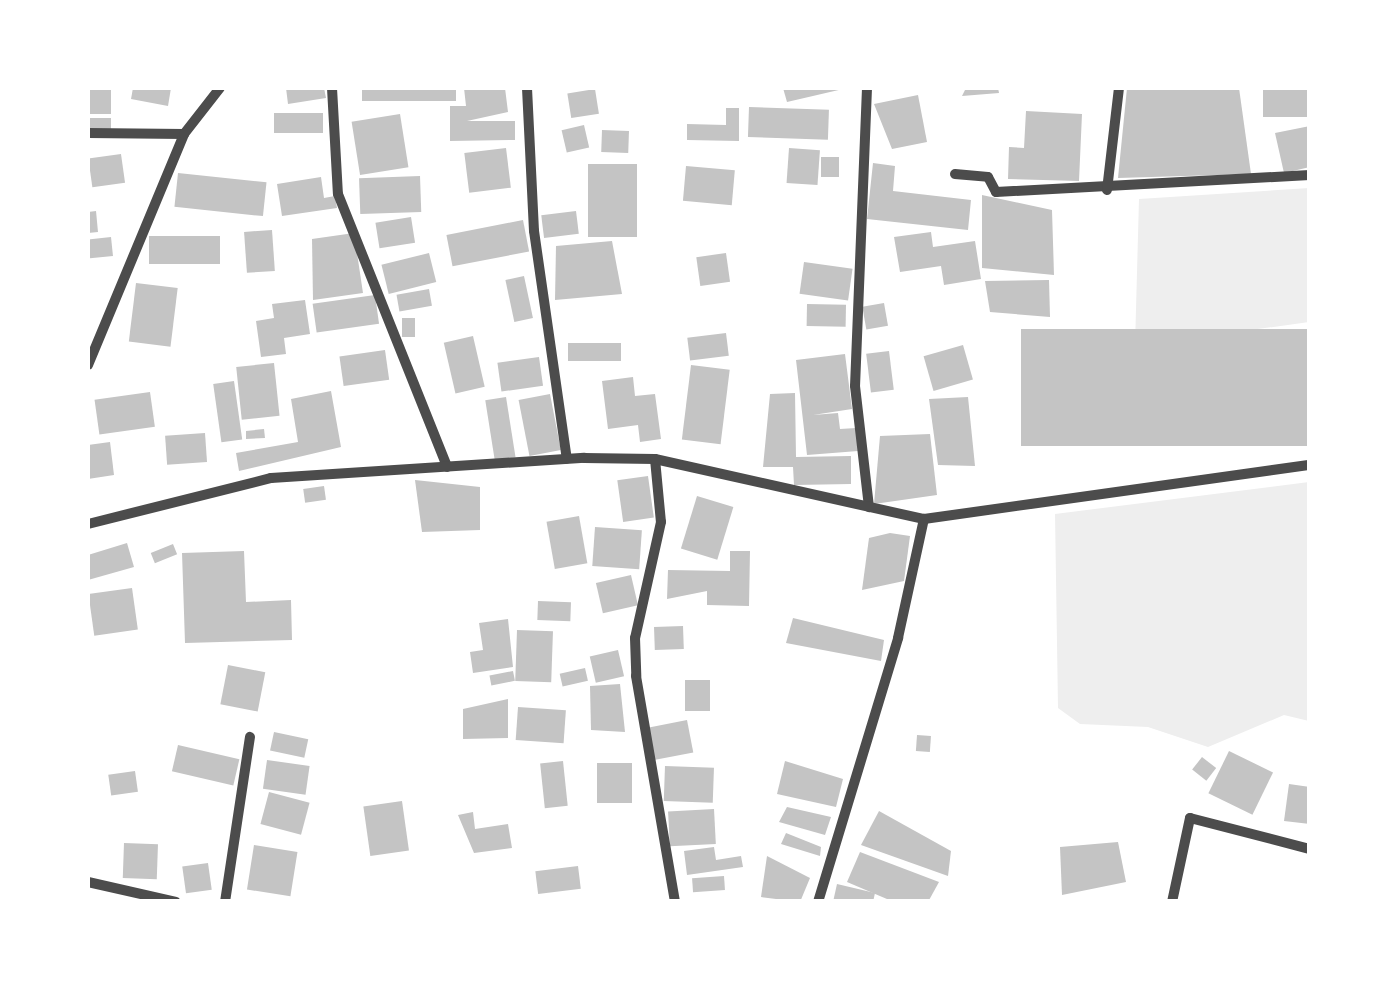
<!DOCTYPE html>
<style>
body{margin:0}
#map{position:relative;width:1397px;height:989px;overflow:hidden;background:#fff;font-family:"Nunito Sans",sans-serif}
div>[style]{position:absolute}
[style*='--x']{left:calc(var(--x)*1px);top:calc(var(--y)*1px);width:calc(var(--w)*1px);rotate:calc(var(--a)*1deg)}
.green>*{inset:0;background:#eee}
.building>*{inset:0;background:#c4c4c4;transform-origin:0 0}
.minor>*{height:10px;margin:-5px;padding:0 5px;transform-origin:5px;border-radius:5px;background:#4c4c4c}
span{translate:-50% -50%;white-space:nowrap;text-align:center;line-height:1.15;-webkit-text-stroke:10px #fff;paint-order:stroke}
.frame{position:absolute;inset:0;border:90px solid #fff;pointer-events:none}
</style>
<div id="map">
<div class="green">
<div style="clip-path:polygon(1309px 188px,1309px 322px,1135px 346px,1139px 199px)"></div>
<div style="clip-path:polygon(1309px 482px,1309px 721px,1284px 715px,1208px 747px,1148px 727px,1080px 724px,1058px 708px,1055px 514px)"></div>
</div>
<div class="building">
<div style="left:88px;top:88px;width:23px;height:26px"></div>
<div style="clip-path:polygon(133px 88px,171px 88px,168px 106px,131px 99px)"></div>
<div style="clip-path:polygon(286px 88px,324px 88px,326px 98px,288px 104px)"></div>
<div style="left:362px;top:88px;width:94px;height:13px"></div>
<div style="clip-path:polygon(464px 88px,505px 88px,508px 112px,467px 121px,515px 121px,515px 140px,450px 141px,450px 106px,466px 106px)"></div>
<div style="clip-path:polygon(783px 88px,843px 88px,843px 89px,787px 102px)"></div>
<div style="clip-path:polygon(966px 88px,998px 88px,999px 93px,962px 96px)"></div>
<div style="clip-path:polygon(1127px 88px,1239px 88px,1251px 174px,1118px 178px)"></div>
<div style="left:595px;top:89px;width:25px;height:28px;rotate:81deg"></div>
<div style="left:1310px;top:89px;width:28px;height:47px;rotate:90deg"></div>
<div style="clip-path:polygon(918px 95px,927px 142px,892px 149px,874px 104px)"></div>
<div style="left:749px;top:107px;width:80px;height:30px;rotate:2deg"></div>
<div style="clip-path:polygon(726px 108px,739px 108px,739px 141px,687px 140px,687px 124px,726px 125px)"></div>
<div style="clip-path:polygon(1026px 111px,1082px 114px,1079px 181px,1008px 179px,1009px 147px,1024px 148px)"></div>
<div style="left:274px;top:113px;width:49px;height:20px"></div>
<div style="left:400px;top:114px;width:54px;height:49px;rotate:81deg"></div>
<div style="left:88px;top:118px;width:23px;height:12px"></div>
<div style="left:584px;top:125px;width:23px;height:23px;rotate:77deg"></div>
<div style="clip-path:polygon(1310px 126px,1310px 167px,1284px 173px,1275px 133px)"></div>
<div style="left:602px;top:130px;width:27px;height:22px;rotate:2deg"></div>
<div style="left:506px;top:148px;width:40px;height:42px;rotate:83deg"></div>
<div style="left:789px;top:148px;width:31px;height:35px;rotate:4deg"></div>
<div style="left:121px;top:154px;width:29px;height:33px;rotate:82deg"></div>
<div style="left:821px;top:157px;width:18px;height:20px"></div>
<div style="clip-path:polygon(873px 163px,895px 166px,893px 191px,971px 200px,968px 230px,867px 219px)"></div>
<div style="left:588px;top:164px;width:49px;height:73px"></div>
<div style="left:686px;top:166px;width:49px;height:35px;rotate:5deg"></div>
<div style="left:178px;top:173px;width:89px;height:34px;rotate:6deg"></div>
<div style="left:420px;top:176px;width:36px;height:61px;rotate:88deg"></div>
<div style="clip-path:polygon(321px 177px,324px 198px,335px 196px,337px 208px,282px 216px,277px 184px)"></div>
<div style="clip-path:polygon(982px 195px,1052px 210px,1054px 275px,982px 268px)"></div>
<div style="clip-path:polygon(96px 211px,98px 232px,88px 233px,88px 212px)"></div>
<div style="left:576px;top:211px;width:23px;height:35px;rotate:83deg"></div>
<div style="left:411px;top:217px;width:26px;height:36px;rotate:81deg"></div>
<div style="left:523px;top:220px;width:32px;height:78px;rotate:79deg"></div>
<div style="left:272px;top:230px;width:41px;height:28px;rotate:86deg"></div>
<div style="clip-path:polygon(931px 232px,933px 247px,975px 241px,981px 279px,944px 285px,941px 266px,900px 272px,894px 237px)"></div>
<div style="clip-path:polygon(354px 233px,363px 293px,313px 300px,312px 239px)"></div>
<div style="left:220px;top:236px;width:28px;height:71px;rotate:90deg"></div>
<div style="left:111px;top:237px;width:19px;height:23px;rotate:84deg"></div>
<div style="clip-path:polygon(612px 241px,622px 294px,555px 300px,556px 246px)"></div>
<div style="left:429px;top:253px;width:30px;height:49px;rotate:76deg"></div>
<div style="left:726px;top:253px;width:29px;height:30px;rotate:82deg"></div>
<div style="left:804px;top:262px;width:49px;height:32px;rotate:8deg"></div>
<div style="left:524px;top:276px;width:43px;height:19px;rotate:78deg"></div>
<div style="clip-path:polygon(1049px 280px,1050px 317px,990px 312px,985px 281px)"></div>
<div style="left:136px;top:283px;width:42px;height:59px;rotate:7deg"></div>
<div style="left:429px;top:289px;width:17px;height:33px;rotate:80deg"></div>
<div style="left:375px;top:295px;width:29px;height:63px;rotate:82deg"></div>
<div style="clip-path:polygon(305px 300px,310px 334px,284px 338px,286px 354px,261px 357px,256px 321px,274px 318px,272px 304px)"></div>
<div style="left:884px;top:303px;width:23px;height:22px;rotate:80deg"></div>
<div style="left:807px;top:304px;width:39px;height:22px;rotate:1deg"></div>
<div style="left:402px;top:318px;width:13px;height:19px"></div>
<div style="left:1310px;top:329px;width:117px;height:289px;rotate:90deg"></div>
<div style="left:726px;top:333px;width:23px;height:39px;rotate:83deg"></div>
<div style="left:473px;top:336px;width:52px;height:30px;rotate:77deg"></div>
<div style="left:621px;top:343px;width:18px;height:53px;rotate:90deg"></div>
<div style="left:963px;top:345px;width:36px;height:41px;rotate:74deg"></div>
<div style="left:385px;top:350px;width:30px;height:46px;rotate:82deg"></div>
<div style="left:889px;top:351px;width:39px;height:23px;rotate:83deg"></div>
<div style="clip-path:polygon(845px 354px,852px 409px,813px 415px,838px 413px,840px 429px,856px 428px,858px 451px,807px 455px,796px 360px)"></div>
<div style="left:539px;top:357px;width:29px;height:42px;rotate:82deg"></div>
<div style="left:274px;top:363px;width:53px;height:38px;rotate:84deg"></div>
<div style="left:691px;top:365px;width:39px;height:75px;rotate:7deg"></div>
<div style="clip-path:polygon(633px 377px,635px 396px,655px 394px,661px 439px,640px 442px,638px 425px,608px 429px,602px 381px)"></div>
<div style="left:234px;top:381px;width:59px;height:21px;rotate:82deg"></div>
<div style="clip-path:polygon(331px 391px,341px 447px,239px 471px,236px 453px,298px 442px,291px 399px)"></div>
<div style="left:150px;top:392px;width:35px;height:56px;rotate:82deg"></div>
<div style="clip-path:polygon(795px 393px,796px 457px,851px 456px,851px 484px,794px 485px,793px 467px,763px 467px,770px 394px)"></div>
<div style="left:550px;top:394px;width:57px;height:32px;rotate:79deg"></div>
<div style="left:506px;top:397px;width:61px;height:21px;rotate:81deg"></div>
<div style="clip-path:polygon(968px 397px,975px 466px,938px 465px,929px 399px)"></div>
<div style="clip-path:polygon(264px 429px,265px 438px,246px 439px,246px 431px)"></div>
<div style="left:205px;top:433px;width:29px;height:40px;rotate:86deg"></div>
<div style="clip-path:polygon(930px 434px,937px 495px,874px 504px,880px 436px)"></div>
<div style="clip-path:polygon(110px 442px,114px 475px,88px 479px,88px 445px)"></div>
<div style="left:648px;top:476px;width:42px;height:31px;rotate:82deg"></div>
<div style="clip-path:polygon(415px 480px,480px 487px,480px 530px,422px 532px)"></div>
<div style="left:324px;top:486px;width:14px;height:21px;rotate:82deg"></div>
<div style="left:697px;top:496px;width:38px;height:55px;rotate:17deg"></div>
<div style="left:579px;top:516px;width:48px;height:33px;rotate:80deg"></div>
<div style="left:595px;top:527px;width:47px;height:39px;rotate:4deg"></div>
<div style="clip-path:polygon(890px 533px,910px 536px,904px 581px,862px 590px,869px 538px)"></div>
<div style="clip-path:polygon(127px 543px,134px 567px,88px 580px,88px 555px)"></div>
<div style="left:173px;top:544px;width:11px;height:24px;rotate:68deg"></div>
<div style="clip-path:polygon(244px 551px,246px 602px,291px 600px,292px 640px,185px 643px,182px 553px)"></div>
<div style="clip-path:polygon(730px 551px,750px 551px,749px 606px,707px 605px,707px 591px,667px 599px,668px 570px,730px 571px)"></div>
<div style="left:631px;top:575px;width:31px;height:36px;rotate:77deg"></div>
<div style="left:132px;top:588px;width:42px;height:44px;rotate:82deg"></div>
<div style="left:538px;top:601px;width:33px;height:19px;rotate:2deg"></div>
<div style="clip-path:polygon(793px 618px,884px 640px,881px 661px,786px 643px)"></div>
<div style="clip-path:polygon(508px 619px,513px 667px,473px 673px,470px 652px,483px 650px,479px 623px)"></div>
<div style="left:683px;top:626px;width:23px;height:29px;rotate:88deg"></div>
<div style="left:517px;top:630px;width:36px;height:51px;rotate:2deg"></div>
<div style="left:618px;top:650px;width:27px;height:29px;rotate:77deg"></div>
<div style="left:228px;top:665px;width:38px;height:40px;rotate:11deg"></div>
<div style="left:585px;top:668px;width:13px;height:26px;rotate:77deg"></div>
<div style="left:513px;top:671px;width:10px;height:24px;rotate:79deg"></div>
<div style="left:685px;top:680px;width:25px;height:31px"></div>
<div style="clip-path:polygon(620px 684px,625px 732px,591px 730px,590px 686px)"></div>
<div style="clip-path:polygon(508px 699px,508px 738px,463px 739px,463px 709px)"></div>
<div style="left:518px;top:707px;width:48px;height:33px;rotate:4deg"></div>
<div style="left:687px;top:720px;width:33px;height:40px;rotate:79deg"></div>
<div style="left:274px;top:732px;width:35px;height:19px;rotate:12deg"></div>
<div style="left:917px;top:735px;width:14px;height:16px;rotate:4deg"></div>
<div style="left:178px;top:745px;width:63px;height:27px;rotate:13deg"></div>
<div style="left:1229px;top:751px;width:49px;height:47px;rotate:26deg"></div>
<div style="left:1202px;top:757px;width:18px;height:16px;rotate:38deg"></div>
<div style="left:267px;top:760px;width:43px;height:29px;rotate:8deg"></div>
<div style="left:563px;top:761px;width:45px;height:23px;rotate:84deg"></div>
<div style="clip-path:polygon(785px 761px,843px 779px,836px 807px,777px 794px)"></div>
<div style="left:597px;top:763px;width:35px;height:40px"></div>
<div style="left:665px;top:766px;width:49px;height:35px;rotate:2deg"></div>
<div style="left:135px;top:771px;width:21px;height:27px;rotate:82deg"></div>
<div style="clip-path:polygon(1289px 784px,1310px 787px,1310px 824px,1284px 821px)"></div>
<div style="left:269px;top:792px;width:42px;height:33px;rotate:15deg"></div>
<div style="left:402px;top:801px;width:50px;height:39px;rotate:82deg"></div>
<div style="clip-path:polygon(787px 807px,831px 817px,825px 835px,779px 822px)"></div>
<div style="left:714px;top:809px;width:35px;height:46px;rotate:87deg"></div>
<div style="clip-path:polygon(879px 811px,951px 851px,948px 876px,861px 845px)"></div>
<div style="clip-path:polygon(473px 812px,475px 829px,508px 824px,512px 848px,474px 853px,458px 815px)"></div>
<div style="clip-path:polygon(786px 833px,821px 847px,820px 856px,781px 844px)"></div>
<div style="clip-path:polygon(1118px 842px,1126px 882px,1062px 895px,1060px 847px)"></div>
<div style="left:124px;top:843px;width:34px;height:35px;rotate:2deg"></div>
<div style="left:254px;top:845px;width:44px;height:45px;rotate:9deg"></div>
<div style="clip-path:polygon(714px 847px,716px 860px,741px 856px,743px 867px,687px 875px,684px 851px)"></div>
<div style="clip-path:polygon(860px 852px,939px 882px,928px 902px,894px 902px,847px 882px)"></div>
<div style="clip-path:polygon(767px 856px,810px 878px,800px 902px,761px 897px)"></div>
<div style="left:208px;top:863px;width:27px;height:26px;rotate:82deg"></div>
<div style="left:578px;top:866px;width:23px;height:43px;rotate:83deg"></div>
<div style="left:724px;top:876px;width:14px;height:32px;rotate:86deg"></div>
<div style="clip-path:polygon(837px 884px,875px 893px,873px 902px,833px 902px)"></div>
</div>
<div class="minor">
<div style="--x:332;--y:88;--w:106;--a:86.8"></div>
<div style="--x:338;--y:194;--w:294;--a:68.2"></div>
<div style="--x:527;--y:88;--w:143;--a:87.2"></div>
<div style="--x:534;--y:231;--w:230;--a:81.8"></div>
<div style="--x:867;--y:88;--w:298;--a:92.3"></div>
<div style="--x:855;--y:386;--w:122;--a:83.4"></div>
<div style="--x:88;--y:133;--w:96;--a:0.6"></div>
<div style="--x:955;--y:174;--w:33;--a:5"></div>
<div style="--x:988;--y:177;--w:17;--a:62"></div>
<div style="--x:996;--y:192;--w:314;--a:-3.1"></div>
<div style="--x:1107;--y:190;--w:103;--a:-83.3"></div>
<div style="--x:88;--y:365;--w:250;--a:-67.4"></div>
<div style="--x:184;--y:134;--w:58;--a:-52"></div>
<div style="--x:655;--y:459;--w:63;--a:84.6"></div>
<div style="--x:661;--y:522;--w:119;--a:102.6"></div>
<div style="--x:635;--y:638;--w:38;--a:88"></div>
<div style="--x:636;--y:676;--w:229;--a:80.2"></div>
<div style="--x:88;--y:524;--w:189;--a:-14.1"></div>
<div style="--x:271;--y:478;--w:314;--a:-3.7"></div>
<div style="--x:584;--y:458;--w:71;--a:0.8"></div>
<div style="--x:655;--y:459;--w:276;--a:12.6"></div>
<div style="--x:924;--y:519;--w:390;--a:-8"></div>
<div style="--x:88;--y:882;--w:90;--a:12.8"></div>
<div style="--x:225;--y:902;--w:167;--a:-81.4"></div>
<div style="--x:818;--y:902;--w:276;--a:-73.1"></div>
<div style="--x:898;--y:638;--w:122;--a:-77.7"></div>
<div style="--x:1172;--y:902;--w:86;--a:-77.9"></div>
<div style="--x:1190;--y:818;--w:124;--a:14.5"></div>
</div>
<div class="frame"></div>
</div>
